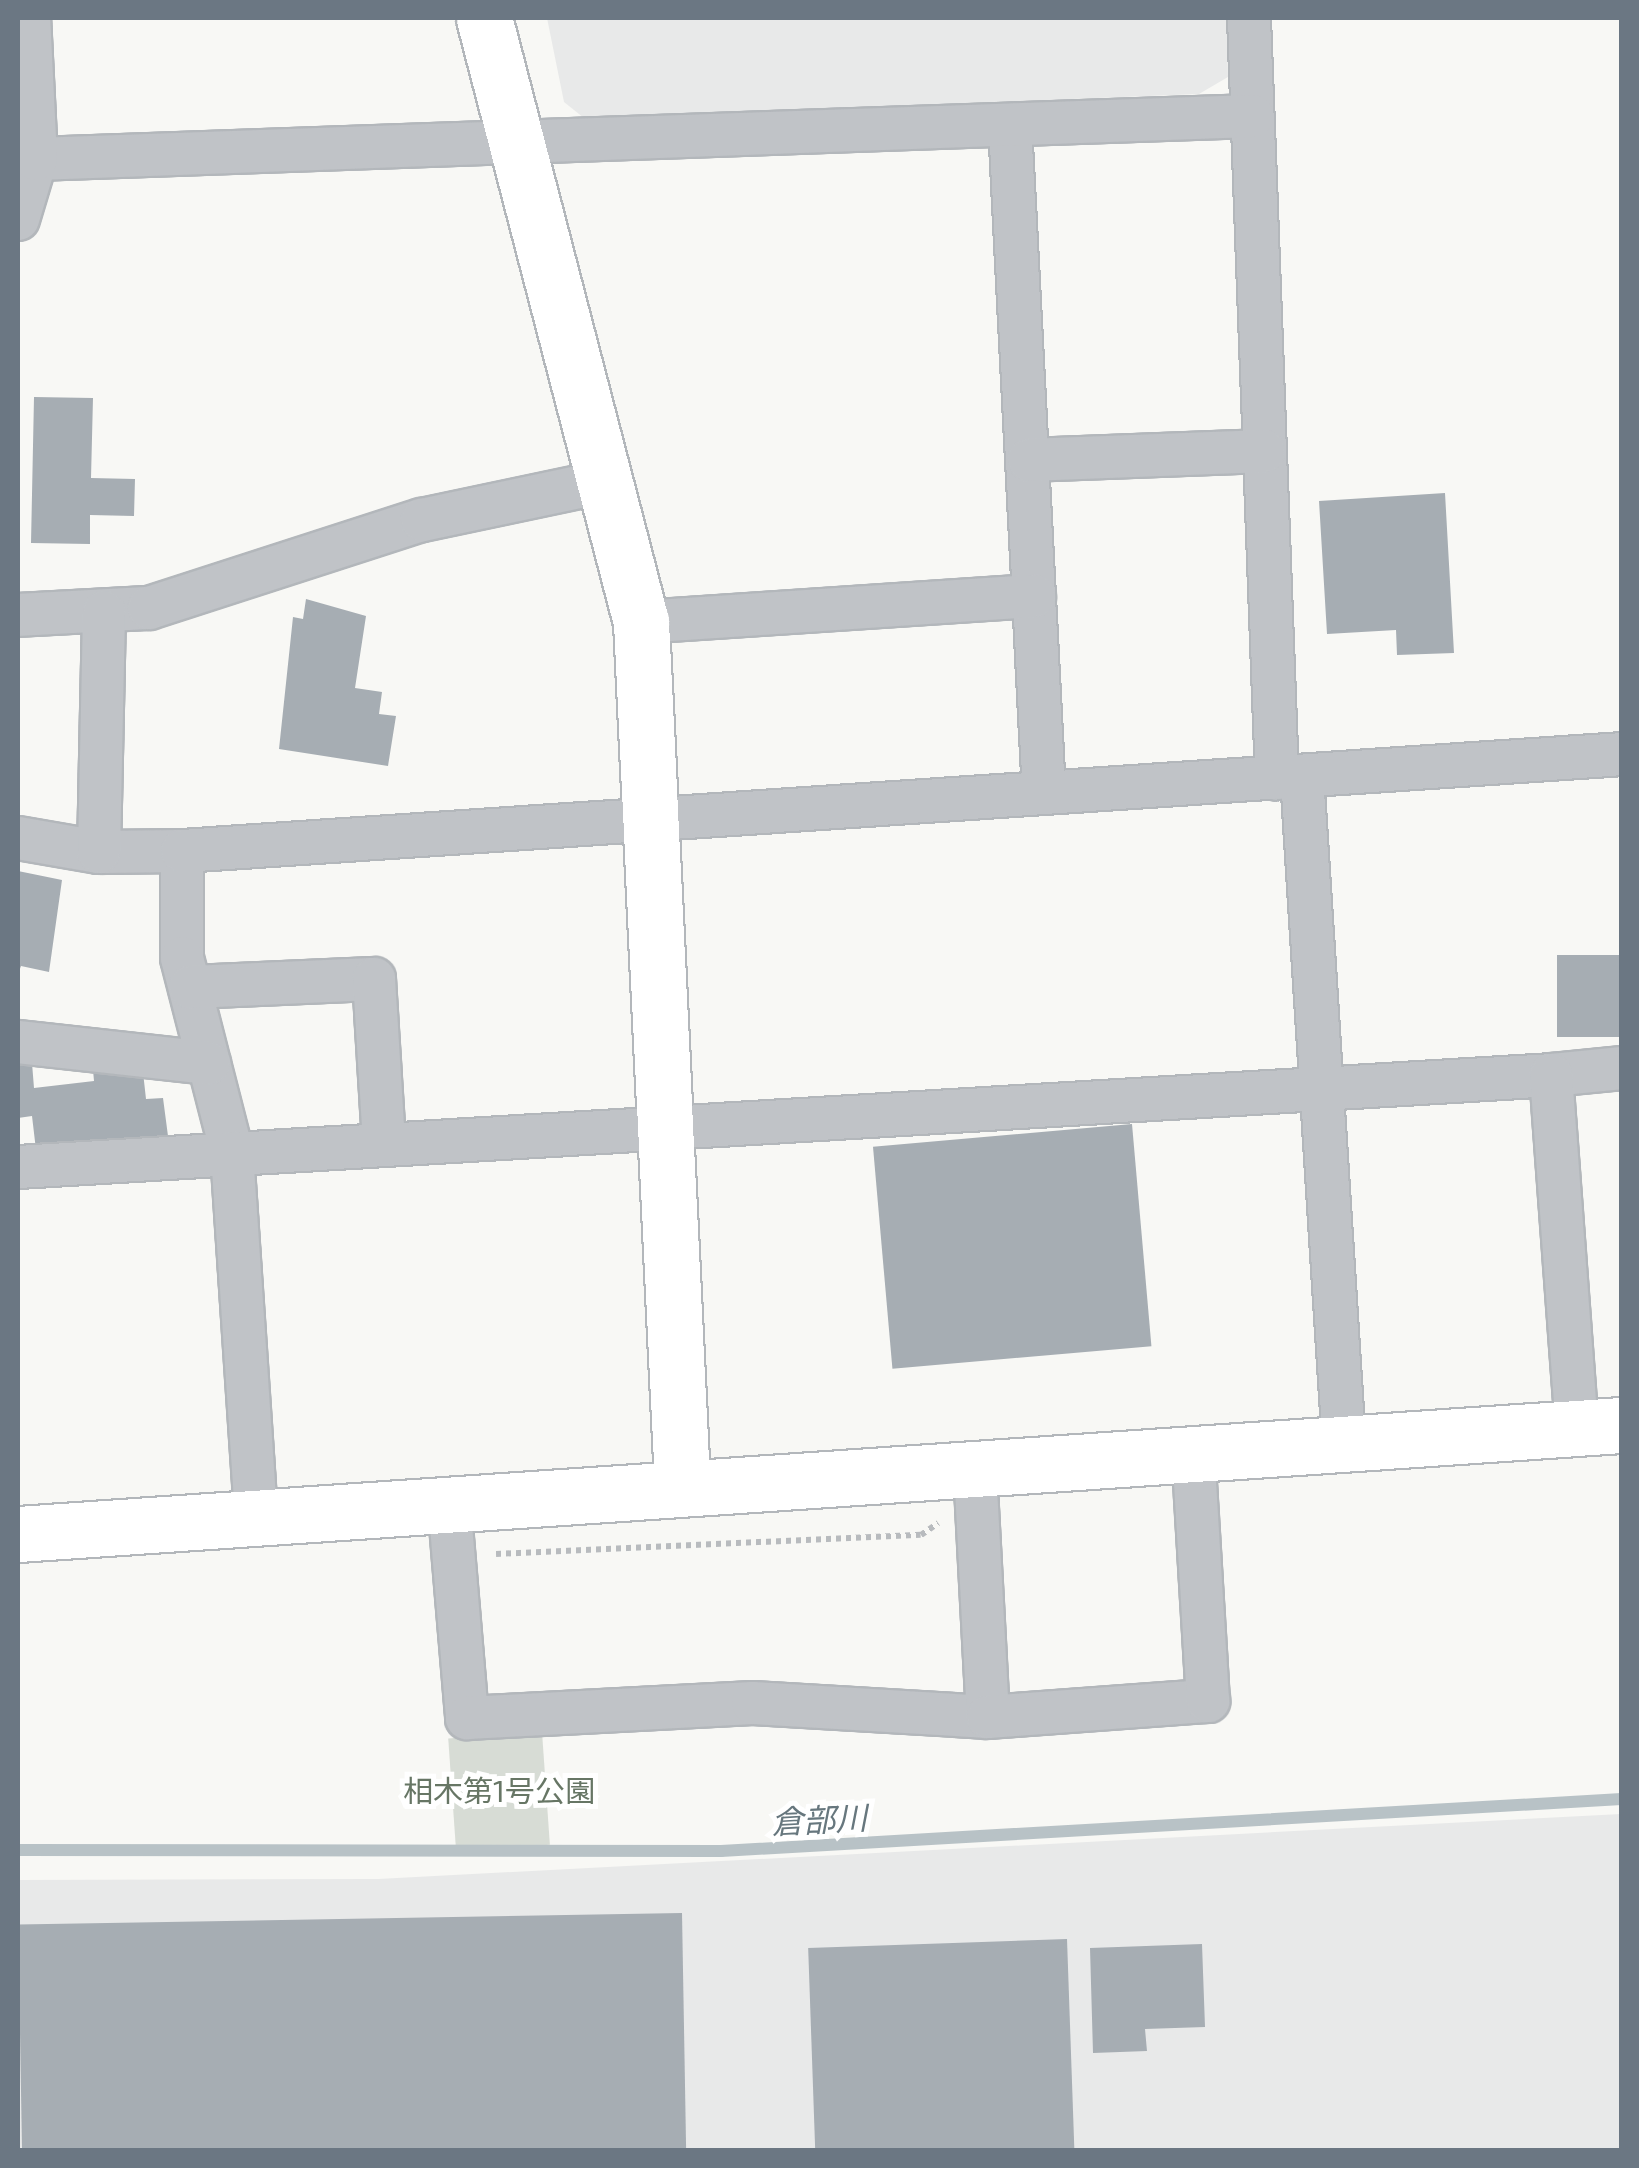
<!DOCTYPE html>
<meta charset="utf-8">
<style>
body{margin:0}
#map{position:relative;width:1639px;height:2168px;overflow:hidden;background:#f8f8f5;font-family:"Exo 2","Noto Sans JP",sans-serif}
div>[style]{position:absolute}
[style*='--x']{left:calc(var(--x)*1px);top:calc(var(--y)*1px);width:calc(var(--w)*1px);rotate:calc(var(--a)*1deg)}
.built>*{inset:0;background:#e8e9e9}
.green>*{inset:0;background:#d7dcd5;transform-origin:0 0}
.stream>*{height:12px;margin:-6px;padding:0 6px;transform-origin:6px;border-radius:6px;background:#b8c2c6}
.building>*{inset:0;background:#a6adb3;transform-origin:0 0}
.path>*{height:6px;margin-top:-3px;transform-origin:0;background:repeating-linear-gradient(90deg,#b8bbbe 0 5px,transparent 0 10px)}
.roads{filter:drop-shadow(2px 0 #b3b7bb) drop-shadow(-2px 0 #b3b7bb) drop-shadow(0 2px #b3b7bb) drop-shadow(0 -2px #b3b7bb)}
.street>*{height:42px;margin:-21px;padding:0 21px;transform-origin:21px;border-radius:21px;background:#c0c3c7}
.secondary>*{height:55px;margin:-27.5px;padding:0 27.5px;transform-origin:27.5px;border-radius:27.5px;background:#fff}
span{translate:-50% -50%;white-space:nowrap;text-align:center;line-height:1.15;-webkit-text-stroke:10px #fff;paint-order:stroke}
.park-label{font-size:30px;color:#677665}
.water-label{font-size:32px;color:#67777e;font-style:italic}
.frame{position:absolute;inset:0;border:20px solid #6b7783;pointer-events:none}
</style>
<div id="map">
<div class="built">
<div style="clip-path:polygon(547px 18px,1227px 18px,1228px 77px,1199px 94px,584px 118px,564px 102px)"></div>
<div style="clip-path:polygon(1621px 1814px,1621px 2150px,18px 2150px,18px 1880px,378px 1879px)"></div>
</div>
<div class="green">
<div style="left:542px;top:1732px;width:113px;height:94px;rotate:86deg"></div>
</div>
<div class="stream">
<div style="--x:18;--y:1850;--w:703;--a:0.08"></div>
<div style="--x:721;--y:1851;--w:902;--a:-3.3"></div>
</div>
<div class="building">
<div style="clip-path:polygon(34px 397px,93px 398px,91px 478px,135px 479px,134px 516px,90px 515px,90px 544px,31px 543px)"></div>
<div style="clip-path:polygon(1445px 493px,1454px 653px,1397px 655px,1396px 630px,1327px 634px,1319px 501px)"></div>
<div style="clip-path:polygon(306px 599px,366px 616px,355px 688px,382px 692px,379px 714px,396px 716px,388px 766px,279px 749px,293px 617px,303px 619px)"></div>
<div style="clip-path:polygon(18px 871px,62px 880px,49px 972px,21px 966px,18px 974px)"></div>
<div style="left:1622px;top:955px;width:82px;height:65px;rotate:90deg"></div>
<div style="clip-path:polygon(32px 1063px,34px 1088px,94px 1081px,93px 1070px,143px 1072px,146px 1099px,163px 1098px,168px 1136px,36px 1150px,32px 1116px,18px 1118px,18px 1065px)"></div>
<div style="left:1132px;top:1124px;width:223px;height:260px;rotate:85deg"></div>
<div style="left:682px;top:1913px;width:237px;height:664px;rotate:89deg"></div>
<div style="left:1067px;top:1939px;width:211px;height:259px;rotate:88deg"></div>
<div style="clip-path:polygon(1202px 1944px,1205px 2027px,1145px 2029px,1147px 2051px,1093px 2053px,1090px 1948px)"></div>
</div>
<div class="path">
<div style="--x:496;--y:1554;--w:425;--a:-2.6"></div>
<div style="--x:921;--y:1535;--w:21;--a:-35"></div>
</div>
<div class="roads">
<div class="street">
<div style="--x:1249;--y:18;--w:761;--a:87.89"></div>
<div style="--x:1010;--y:125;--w:669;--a:87.09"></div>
<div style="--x:18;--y:146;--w:22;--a:36"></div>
<div style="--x:36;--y:159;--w:1217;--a:-2.03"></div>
<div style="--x:18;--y:219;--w:63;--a:-73.3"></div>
<div style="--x:36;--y:159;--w:141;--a:-92.8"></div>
<div style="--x:1029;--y:460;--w:235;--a:-2.2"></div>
<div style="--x:18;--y:615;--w:131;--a:-3.1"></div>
<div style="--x:149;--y:608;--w:287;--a:-17.9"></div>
<div style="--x:422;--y:520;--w:193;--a:-11.9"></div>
<div style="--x:641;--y:622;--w:394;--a:-3.8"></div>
<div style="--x:1302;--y:776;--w:668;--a:86.4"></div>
<div style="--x:18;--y:838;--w:82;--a:9.8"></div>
<div style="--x:99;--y:852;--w:83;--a:-0.7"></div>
<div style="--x:182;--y:851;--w:107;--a:90"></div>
<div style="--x:182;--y:958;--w:201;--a:75.6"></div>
<div style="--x:232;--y:1153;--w:366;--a:86.2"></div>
<div style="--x:182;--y:851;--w:1443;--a:-3.85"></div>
<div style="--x:99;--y:852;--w:240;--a:-88.8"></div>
<div style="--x:190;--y:987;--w:184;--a:-2.5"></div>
<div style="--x:374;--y:979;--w:165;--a:86.5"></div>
<div style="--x:18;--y:1042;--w:192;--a:6.3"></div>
<div style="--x:1551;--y:1075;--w:71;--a:-5.6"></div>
<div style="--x:18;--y:1167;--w:1536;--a:-3.43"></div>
<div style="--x:1551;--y:1075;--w:354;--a:85.8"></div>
<div style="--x:449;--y:1502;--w:217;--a:85.2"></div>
<div style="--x:467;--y:1718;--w:286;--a:-3"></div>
<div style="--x:753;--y:1703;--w:235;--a:3.4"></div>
<div style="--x:988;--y:1717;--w:251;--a:-93"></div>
<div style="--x:988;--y:1717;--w:221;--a:-4.2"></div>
<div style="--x:1208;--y:1701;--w:249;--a:-93.4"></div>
</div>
<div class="secondary">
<div style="--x:484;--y:18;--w:624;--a:75.43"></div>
<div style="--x:641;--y:622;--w:861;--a:87.27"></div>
<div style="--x:18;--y:1534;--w:1608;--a:-3.89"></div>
</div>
</div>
<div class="park-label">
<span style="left:499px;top:1790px">相木第1号公園</span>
</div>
<div class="water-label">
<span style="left:819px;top:1819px;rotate:-3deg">倉部川</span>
</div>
<div class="frame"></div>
</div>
